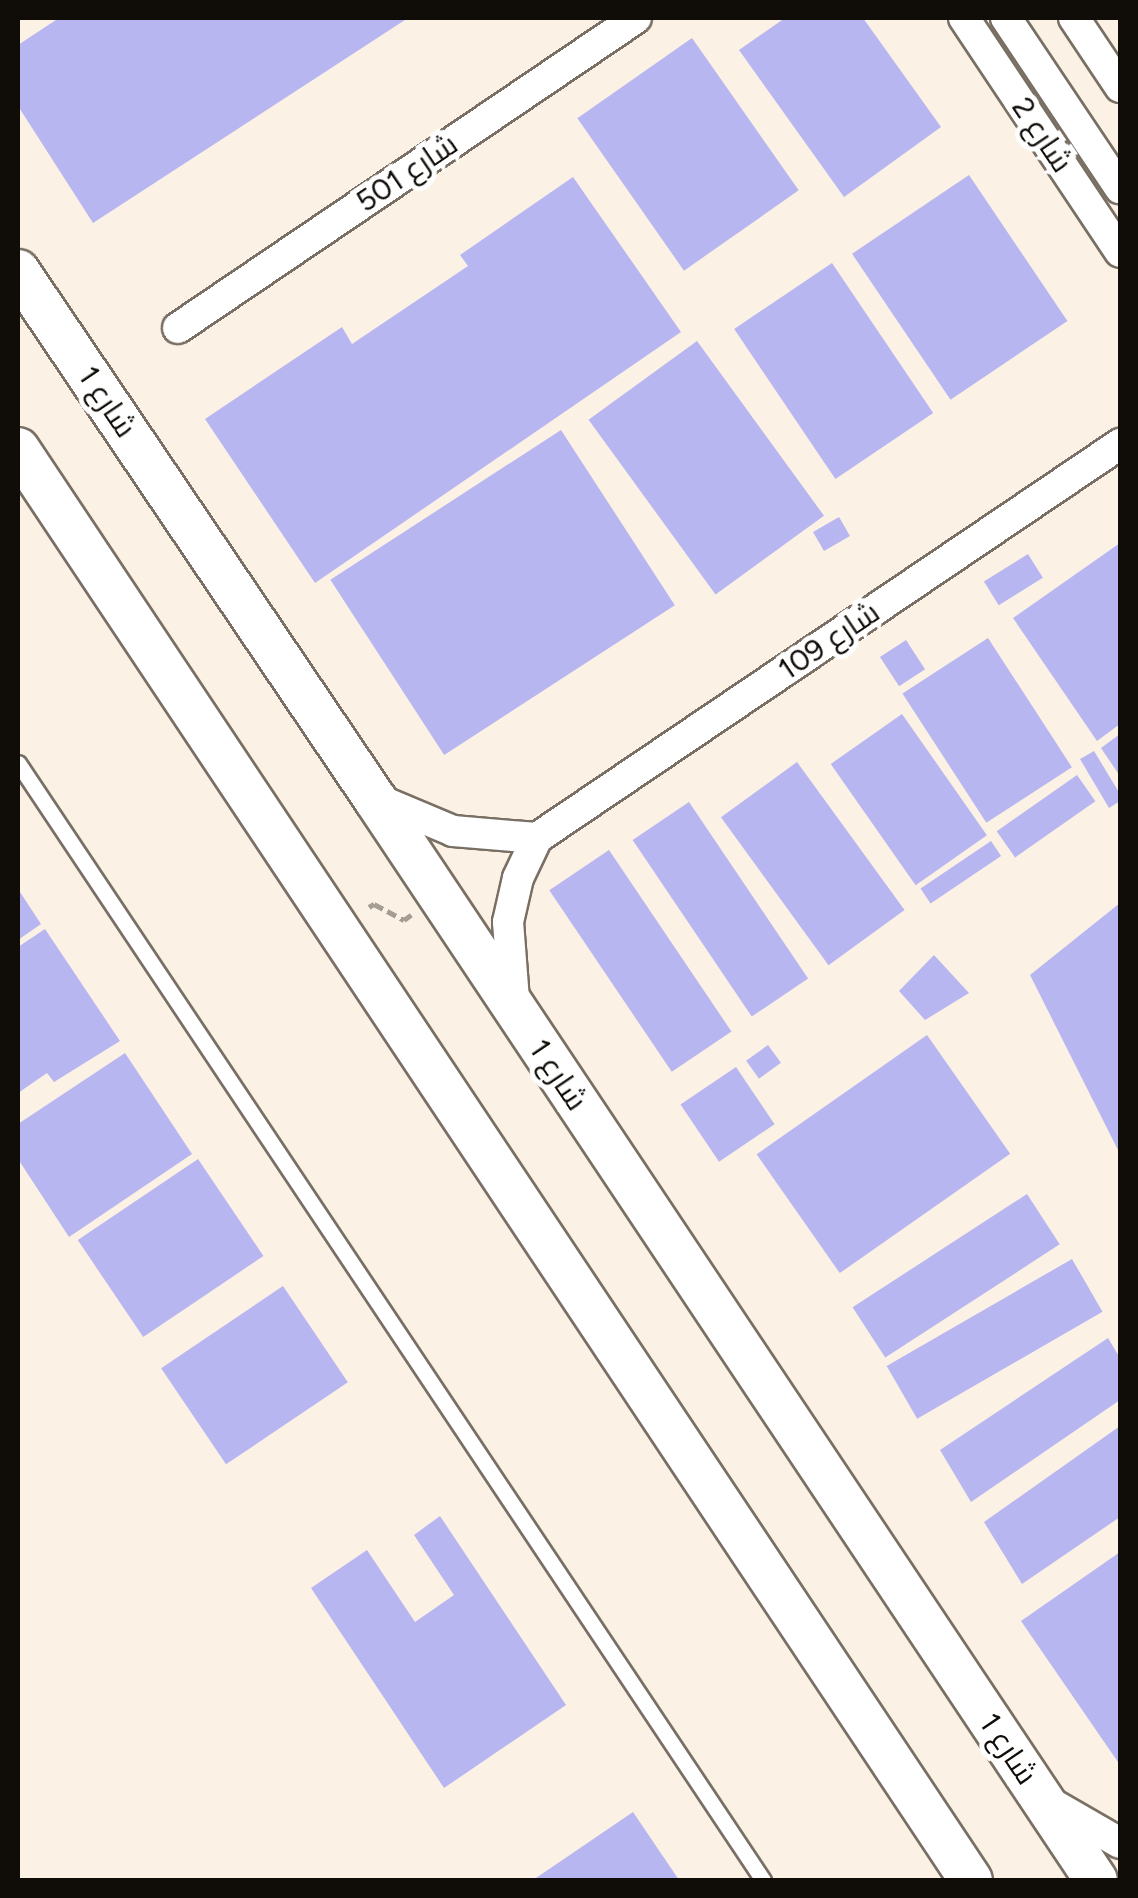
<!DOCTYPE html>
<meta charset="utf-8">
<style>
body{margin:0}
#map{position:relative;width:1138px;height:1898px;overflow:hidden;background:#fbf1e4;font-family:Figtree,Cairo,sans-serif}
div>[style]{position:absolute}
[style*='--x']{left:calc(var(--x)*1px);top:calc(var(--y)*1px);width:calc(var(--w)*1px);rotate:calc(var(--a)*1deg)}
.building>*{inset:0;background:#b8b6f1;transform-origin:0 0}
.path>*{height:5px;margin-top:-2.5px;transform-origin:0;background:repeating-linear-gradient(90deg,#a59d94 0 10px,transparent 0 15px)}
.roads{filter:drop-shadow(2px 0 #796f64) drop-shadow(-2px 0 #796f64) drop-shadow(0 2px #796f64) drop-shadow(0 -2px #796f64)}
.lane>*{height:15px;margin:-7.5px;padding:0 7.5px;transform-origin:7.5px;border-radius:7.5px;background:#fff}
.street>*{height:30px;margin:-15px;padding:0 15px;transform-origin:15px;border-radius:15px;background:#fff}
.secondary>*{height:42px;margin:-21px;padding:0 21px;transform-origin:21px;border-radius:21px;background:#fff}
span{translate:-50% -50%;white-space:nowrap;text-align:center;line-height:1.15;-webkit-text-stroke:10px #fff;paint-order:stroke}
.street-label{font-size:30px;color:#100d09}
.frame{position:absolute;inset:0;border:20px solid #100d09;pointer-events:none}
</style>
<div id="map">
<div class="building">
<div style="clip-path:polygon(59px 18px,408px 18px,93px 223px,18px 106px,18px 45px)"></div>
<div style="clip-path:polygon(785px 18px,863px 18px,941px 127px,844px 197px,739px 50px)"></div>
<div style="left:692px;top:38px;width:186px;height:140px;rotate:55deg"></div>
<div style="left:969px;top:175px;width:176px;height:141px;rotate:56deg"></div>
<div style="clip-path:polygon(573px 177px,681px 332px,315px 583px,205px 419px,342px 327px,352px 344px,468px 266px,460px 255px)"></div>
<div style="left:832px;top:263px;width:181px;height:118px;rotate:56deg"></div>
<div style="left:697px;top:341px;width:216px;height:134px;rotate:54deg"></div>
<div style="left:561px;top:430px;width:209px;height:275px;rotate:57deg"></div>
<div style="left:839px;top:517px;width:22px;height:30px;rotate:60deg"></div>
<div style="clip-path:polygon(1120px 543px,1120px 724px,1097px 741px,1013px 618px)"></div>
<div style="left:1028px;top:554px;width:28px;height:52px;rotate:58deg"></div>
<div style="left:988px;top:638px;width:154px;height:102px;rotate:57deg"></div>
<div style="left:906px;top:640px;width:35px;height:31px;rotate:57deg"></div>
<div style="left:902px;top:714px;width:148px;height:87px;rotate:55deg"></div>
<div style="clip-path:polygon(1120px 734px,1120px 776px,1101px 748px)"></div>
<div style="clip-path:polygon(1094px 751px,1120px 794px,1120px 801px,1109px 808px,1080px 759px)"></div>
<div style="left:797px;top:762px;width:183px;height:94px;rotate:54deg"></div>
<div style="left:1077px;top:775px;width:32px;height:98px;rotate:55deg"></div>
<div style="left:689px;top:802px;width:213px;height:68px;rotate:56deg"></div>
<div style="left:991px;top:841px;width:18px;height:85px;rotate:56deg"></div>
<div style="left:609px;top:850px;width:219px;height:72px;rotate:56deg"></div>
<div style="clip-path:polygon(18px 889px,41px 924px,18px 940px)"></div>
<div style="clip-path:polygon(1120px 903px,1120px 1154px,1030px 975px)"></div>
<div style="clip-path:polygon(45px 929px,120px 1041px,54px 1082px,47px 1073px,18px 1093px,18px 947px)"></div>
<div style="clip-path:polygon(934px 955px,969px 993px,925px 1020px,899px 991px)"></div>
<div style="left:927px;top:1035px;width:145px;height:208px;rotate:55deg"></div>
<div style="left:768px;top:1045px;width:22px;height:27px;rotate:54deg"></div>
<div style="clip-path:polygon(125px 1053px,192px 1154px,69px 1237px,18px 1159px,18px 1124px)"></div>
<div style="left:736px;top:1067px;width:69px;height:67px;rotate:56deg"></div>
<div style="left:198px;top:1159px;width:117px;height:145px;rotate:56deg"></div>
<div style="left:1027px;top:1194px;width:60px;height:208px;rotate:57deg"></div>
<div style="left:1072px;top:1259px;width:61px;height:214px;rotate:60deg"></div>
<div style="left:283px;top:1286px;width:116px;height:147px;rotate:56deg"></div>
<div style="clip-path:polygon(1108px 1338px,1120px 1358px,1120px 1400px,971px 1502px,940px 1450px)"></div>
<div style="clip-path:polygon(1120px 1426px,1120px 1517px,1022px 1584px,984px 1522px)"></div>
<div style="clip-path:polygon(440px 1516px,566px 1705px,444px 1788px,311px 1588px,367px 1550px,415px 1622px,454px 1595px,414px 1535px)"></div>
<div style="clip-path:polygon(1120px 1552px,1120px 1765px,1021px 1621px)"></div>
<div style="clip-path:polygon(633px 1812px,679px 1880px,533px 1880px)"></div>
</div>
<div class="path">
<div style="--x:369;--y:907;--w:6;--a:-31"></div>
<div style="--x:374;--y:904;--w:34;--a:28"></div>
<div style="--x:404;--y:920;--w:9;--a:-36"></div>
</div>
<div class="roads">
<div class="lane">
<div style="--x:18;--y:763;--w:1343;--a:56.3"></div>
</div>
<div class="street">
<div style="--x:964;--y:18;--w:281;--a:56.3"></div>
<div style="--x:1006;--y:18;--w:205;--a:56.2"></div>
<div style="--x:1074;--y:18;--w:83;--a:56.3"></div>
<div style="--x:178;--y:328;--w:553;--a:-34.09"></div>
<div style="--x:377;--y:799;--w:82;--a:22.8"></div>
<div style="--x:453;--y:831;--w:84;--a:4.8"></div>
<div style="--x:514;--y:1000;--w:78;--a:-94.4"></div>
<div style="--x:508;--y:922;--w:45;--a:-77.2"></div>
<div style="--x:518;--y:878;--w:44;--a:-64.6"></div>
<div style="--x:537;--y:838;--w:704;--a:-34.05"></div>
<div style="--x:1049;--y:1802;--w:82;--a:30"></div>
</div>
<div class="secondary">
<div style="--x:18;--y:271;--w:637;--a:55.94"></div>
<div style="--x:375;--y:799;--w:1299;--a:56.3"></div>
<div style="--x:18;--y:449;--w:1719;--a:56.34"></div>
</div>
</div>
<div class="street-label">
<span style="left:1042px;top:135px;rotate:56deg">شارع 2</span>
<span style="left:407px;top:173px;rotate:-34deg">شارع 501</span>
<span style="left:107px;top:402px;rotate:56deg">شارع 1</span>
<span style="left:829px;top:641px;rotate:-34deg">شارع 109</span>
<span style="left:558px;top:1075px;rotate:56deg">شارع 1</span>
<span style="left:1008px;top:1749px;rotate:56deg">شارع 1</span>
</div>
<div class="frame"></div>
</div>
